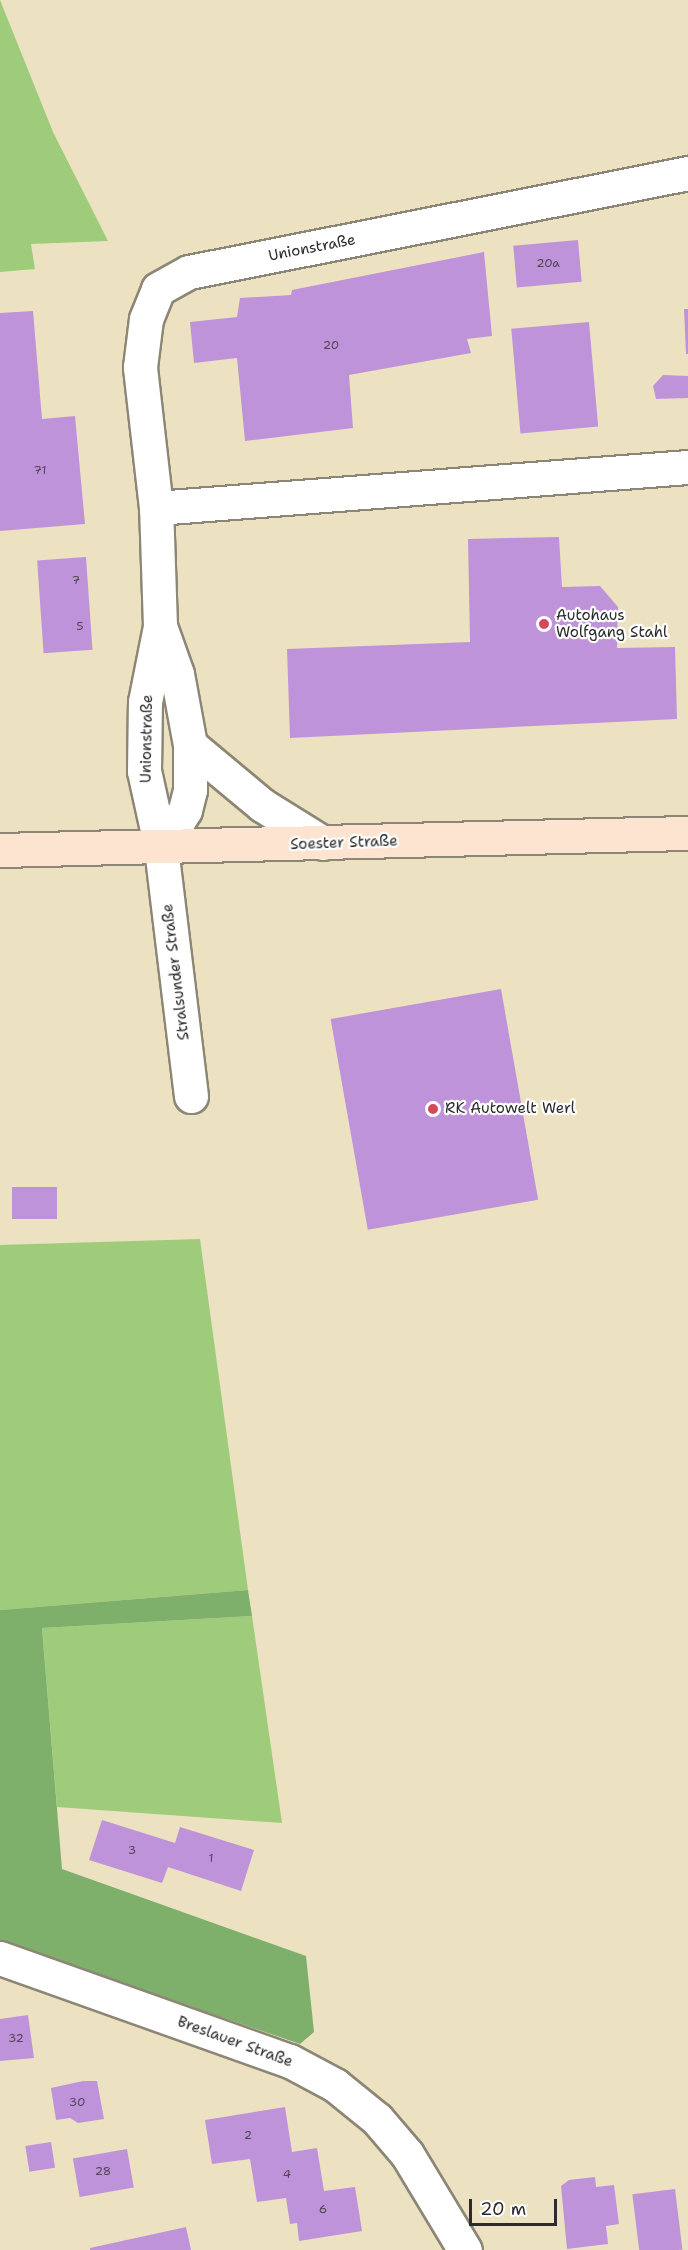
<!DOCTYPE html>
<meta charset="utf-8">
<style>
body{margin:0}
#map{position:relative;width:688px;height:2250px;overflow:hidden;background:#ece2c2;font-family:"Shantell Sans",sans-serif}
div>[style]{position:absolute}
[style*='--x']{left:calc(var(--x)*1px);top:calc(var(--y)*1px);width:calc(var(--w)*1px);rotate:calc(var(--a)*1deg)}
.green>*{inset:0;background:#9ecc7b}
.forest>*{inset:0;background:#7eb06b}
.building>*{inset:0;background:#bf93d9;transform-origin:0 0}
.roads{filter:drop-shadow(2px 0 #8c8676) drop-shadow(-2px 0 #8c8676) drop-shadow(0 2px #8c8676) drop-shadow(0 -2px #8c8676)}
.minor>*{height:33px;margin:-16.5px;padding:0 16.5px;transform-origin:16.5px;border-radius:16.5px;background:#fff}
.secondary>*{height:33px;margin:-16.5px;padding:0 16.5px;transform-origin:16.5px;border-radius:16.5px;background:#fde4d0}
.dots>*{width:16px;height:16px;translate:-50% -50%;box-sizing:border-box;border:3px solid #fff;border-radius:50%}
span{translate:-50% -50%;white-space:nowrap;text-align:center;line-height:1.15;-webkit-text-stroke:4.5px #fff;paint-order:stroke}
.number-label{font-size:12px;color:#504556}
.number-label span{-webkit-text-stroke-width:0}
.street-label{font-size:15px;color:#2b2b2b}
.poi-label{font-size:15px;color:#2b2b2b}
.left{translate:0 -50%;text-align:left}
.scale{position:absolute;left:469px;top:2199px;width:88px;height:27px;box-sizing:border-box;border:3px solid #2b2b2b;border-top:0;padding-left:8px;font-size:18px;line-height:21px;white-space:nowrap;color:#2b2b2b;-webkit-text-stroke:4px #fff;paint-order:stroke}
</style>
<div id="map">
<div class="green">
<div style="clip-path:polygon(0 0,53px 132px,108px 241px,31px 244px,35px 269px,0 272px)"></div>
<div style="clip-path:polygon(200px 1239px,248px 1590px,0 1610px,0 1245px)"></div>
<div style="clip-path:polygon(252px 1616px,282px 1823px,57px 1807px,42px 1628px)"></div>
</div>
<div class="forest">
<div style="clip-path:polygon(248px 1590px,252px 1616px,42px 1628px,62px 1869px,306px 1956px,314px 2032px,300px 2044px,0 1941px,0 1610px)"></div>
</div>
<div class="building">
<div style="left:578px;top:240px;width:42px;height:65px;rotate:85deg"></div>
<div style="clip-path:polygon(484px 252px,492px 336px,467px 339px,471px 353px,349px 375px,353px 428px,245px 441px,237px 358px,194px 363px,190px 322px,237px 317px,240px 298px,291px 295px,292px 290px)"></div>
<div style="clip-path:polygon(684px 309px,688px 309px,688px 354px,686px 354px)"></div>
<div style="clip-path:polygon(33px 311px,42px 419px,75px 416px,85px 524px,0 531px,0 313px)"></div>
<div style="left:589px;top:322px;width:105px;height:78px;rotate:85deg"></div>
<div style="clip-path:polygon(663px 375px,688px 376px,688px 398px,656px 399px,653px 386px)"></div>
<div style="clip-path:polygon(559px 537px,562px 587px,600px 586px,618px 607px,617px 648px,675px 647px,677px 719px,290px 738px,287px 649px,470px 642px,468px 539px)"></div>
<div style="left:86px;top:557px;width:93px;height:49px;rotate:86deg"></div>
<div style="left:501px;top:989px;width:214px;height:173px;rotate:80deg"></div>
<div style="left:12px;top:1187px;width:45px;height:32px"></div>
<div style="clip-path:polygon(102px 1820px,175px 1843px,180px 1827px,254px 1850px,241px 1891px,168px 1867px,162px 1883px,89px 1860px)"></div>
<div style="clip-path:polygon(28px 2015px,34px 2058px,0 2061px,0 2019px)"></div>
<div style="clip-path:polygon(83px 2081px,97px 2081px,104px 2119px,78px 2123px,70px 2118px,56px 2120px,51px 2088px)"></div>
<div style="clip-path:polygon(285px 2107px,292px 2152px,317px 2148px,324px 2191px,355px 2187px,362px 2231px,299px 2241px,297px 2223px,290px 2224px,286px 2198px,257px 2202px,250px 2159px,212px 2164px,205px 2120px)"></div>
<div style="left:51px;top:2142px;width:26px;height:26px;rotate:81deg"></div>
<div style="left:127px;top:2149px;width:39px;height:55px;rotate:80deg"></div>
<div style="clip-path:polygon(595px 2177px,596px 2187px,614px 2185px,619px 2224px,606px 2226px,608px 2244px,567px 2249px,561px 2186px,569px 2180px)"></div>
<div style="left:675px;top:2189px;width:61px;height:43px;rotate:83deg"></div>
<div style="clip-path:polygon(186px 2227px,191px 2250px,90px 2250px,90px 2248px)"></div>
</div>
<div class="roads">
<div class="minor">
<div style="--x:156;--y:508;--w:534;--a:-4.41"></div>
<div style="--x:160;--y:626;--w:51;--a:70.5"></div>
<div style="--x:177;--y:674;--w:72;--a:79.6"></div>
<div style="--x:190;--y:745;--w:94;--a:39.8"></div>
<div style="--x:262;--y:805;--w:72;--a:31.9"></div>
<div style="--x:161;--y:848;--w:45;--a:-57.7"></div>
<div style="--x:185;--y:810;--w:21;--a:-76"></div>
<div style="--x:190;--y:790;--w:45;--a:-90"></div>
<div style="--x:191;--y:1096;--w:250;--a:-96.9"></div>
<div style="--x:161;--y:848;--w:79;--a:-102.4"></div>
<div style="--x:144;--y:771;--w:69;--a:-89.2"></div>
<div style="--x:145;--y:702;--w:77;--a:-78.8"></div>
<div style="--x:160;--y:626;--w:118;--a:-91.9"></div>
<div style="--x:156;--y:508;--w:142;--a:-96.5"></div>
<div style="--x:140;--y:367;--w:48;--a:-82.9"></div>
<div style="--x:146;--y:319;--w:32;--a:-68"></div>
<div style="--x:158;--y:289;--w:35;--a:-29"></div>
<div style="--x:189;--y:272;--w:509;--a:-11.22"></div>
<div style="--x:0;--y:1958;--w:308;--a:19.6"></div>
<div style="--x:290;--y:2061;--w:51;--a:28.1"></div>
<div style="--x:335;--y:2085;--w:54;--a:39"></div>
<div style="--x:377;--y:2119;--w:46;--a:49.4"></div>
<div style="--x:407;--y:2154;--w:112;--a:58.9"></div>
</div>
<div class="secondary">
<div style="--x:0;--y:850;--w:688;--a:-1.42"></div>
</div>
</div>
<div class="dots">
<div style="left:544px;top:624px;background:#d1495b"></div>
<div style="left:433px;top:1109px;background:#d1495b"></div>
</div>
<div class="number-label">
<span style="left:548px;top:264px">20a</span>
<span style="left:331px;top:346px">20</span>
<span style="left:40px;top:471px">71</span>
<span style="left:76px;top:581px">7</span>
<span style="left:80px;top:627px">5</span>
<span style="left:132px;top:1851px">3</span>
<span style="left:211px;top:1859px">1</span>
<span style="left:16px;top:2039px">32</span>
<span style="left:77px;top:2103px">30</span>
<span style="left:248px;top:2136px">2</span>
<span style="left:103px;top:2172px">28</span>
<span style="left:287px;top:2175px">4</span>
<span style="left:323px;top:2210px">6</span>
</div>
<div class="street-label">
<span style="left:312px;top:248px;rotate:-11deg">Unionstraße</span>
<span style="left:147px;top:739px;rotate:-89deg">Unionstraße</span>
<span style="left:344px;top:843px;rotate:-2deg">Soester Straße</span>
<span style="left:176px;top:972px;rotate:-97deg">Stralsunder Straße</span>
<span style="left:235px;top:2042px;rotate:20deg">Breslauer Straße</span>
</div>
<div class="poi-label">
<span class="left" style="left:556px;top:624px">Autohaus<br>Wolfgang Stahl</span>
<span class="left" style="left:445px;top:1109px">RK Autowelt Werl</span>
</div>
<div class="scale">20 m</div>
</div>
